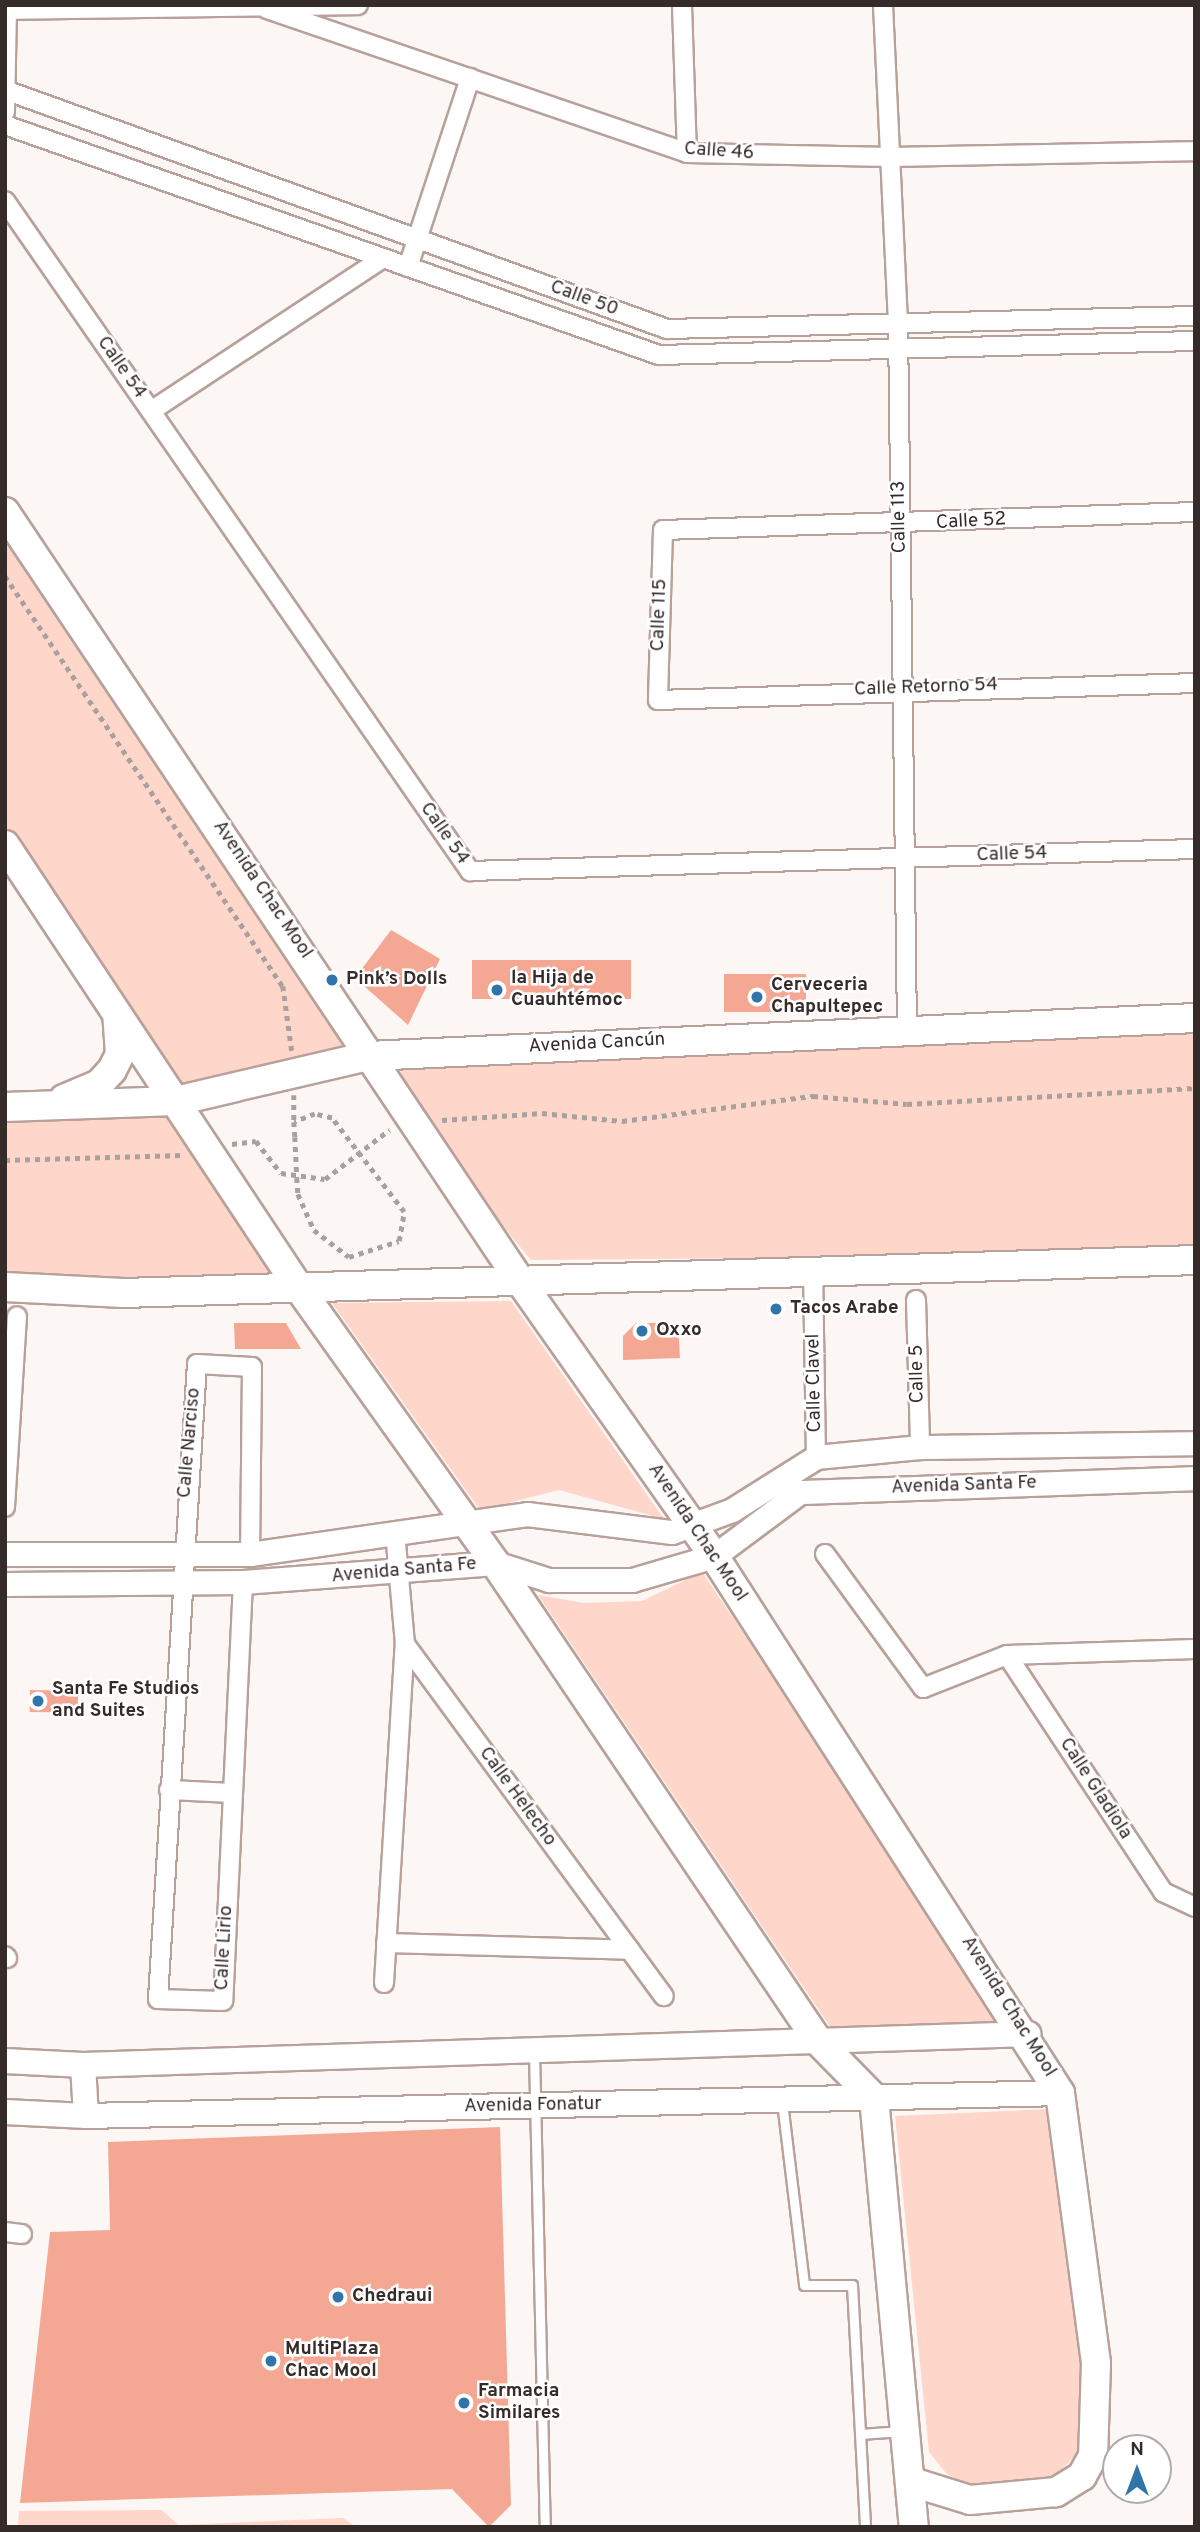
<!DOCTYPE html>
<meta charset="utf-8">
<style>
body{margin:0}
#map{position:relative;width:1200px;height:2532px;overflow:hidden;background:#fcf7f5;font-family:Overpass,sans-serif}
div>[style]{position:absolute}
[style*='--x']{left:calc(var(--x)*1px);top:calc(var(--y)*1px);width:calc(var(--w)*1px);rotate:calc(var(--a)*1deg)}
.green>*{inset:0;background:#fed6ca}
.building>*{inset:0;background:#f4a893;transform-origin:0 0}
.path>*{height:4.5px;margin-top:-2.25px;transform-origin:0;background:repeating-linear-gradient(90deg,#a8a19f 0 5px,transparent 0 10px)}
.roads{filter:drop-shadow(2px 0 #b7a19a) drop-shadow(-2px 0 #b7a19a) drop-shadow(0 2px #b7a19a) drop-shadow(0 -2px #b7a19a)}
.service>*{height:9px;margin:-4.5px;padding:0 4.5px;transform-origin:4.5px;border-radius:4.5px;background:#fff}
.minor>*{height:18px;margin:-9px;padding:0 9px;transform-origin:9px;border-radius:9px;background:#fff}
.tertiary>*{height:23px;margin:-11.5px;padding:0 11.5px;transform-origin:11.5px;border-radius:11.5px;background:#fff}
.secondary>*{height:24px;margin:-12px;padding:0 12px;transform-origin:12px;border-radius:12px;background:#fff}
.primary>*{height:28px;margin:-14px;padding:0 14px;transform-origin:14px;border-radius:14px;background:#fff}
.dots>*{width:19px;height:19px;translate:-50% -50%;box-sizing:border-box;border:4px solid #fff;border-radius:50%}
span{translate:-50% -50%;white-space:nowrap;text-align:center;line-height:1.15;-webkit-text-stroke:5px #fff;paint-order:stroke}
.street-label{font-size:19px;color:#352c2a}
.poi-label{font-size:19px;color:#352c2a;font-weight:700}
.left{translate:0 -50%;text-align:left}
.frame{position:absolute;inset:0;border:7px solid #352c2a;pointer-events:none}
.north{position:absolute;left:1102px;top:2434px;width:70px;height:70px;box-sizing:border-box;background:#fff;border:2px solid #aeabaa;border-radius:50%;rotate:0deg;font-size:19px;font-weight:700;line-height:28px;text-align:center;color:#352c2a}
.north::after{content:'';display:block;margin:auto;width:24px;height:32px;background:#3174aa;clip-path:polygon(50% 0,100% 100%,50% 72%,0 100%)}
</style>
<div id="map">
<div class="green">
<div style="clip-path:polygon(5px 522px,350px 1043px,293px 1071px,180px 1091px,5px 835px)"></div>
<div style="clip-path:polygon(1195px 1032px,1195px 1254px,531px 1260px,417px 1122px,400px 1068px)"></div>
<div style="clip-path:polygon(5px 1111px,173px 1111px,208px 1151px,270px 1274px,5px 1287px)"></div>
<div style="clip-path:polygon(511px 1301px,664px 1519px,559px 1490px,480px 1510px,332px 1303px)"></div>
<div style="clip-path:polygon(702px 1572px,1000px 2010px,995px 2025px,833px 2031px,538px 1595px,584px 1603px,642px 1601px)"></div>
<div style="clip-path:polygon(1050px 2109px,1085px 2358px,1083px 2447px,1051px 2481px,972px 2488px,946px 2473px,929px 2452px,895px 2116px)"></div>
<div style="clip-path:polygon(162px 2510px,178px 2525px,343px 2518px,356px 2527px,18px 2527px,19px 2511px)"></div>
</div>
<div class="building">
<div style="clip-path:polygon(391px 930px,440px 959px,408px 1025px,355px 978px)"></div>
<div style="left:631px;top:960px;width:39px;height:159px;rotate:90deg"></div>
<div style="left:806px;top:974px;width:38px;height:82px;rotate:90deg"></div>
<div style="clip-path:polygon(234px 1323px,286px 1323px,301px 1349px,235px 1349px)"></div>
<div style="clip-path:polygon(636px 1323px,678px 1323px,680px 1358px,623px 1360px,623px 1336px)"></div>
<div style="left:30px;top:1690px;width:48px;height:22px;rotate:1deg"></div>
<div style="clip-path:polygon(500px 2127px,511px 2505px,489px 2527px,452px 2489px,20px 2503px,50px 2232px,110px 2230px,108px 2142px)"></div>
</div>
<div class="path">
<div style="--x:5;--y:576;--w:495;--a:55.9"></div>
<div style="--x:283;--y:986;--w:67;--a:82.2"></div>
<div style="--x:294;--y:1095;--w:27;--a:90"></div>
<div style="--x:294;--y:1122;--w:15;--a:86"></div>
<div style="--x:295;--y:1137;--w:41;--a:87.2"></div>
<div style="--x:297;--y:1178;--w:16;--a:86"></div>
<div style="--x:298;--y:1194;--w:39;--a:66"></div>
<div style="--x:314;--y:1230;--w:44;--a:37.6"></div>
<div style="--x:349;--y:1257;--w:52;--a:-17.7"></div>
<div style="--x:399;--y:1241;--w:29;--a:-80"></div>
<div style="--x:404;--y:1212;--w:118;--a:-127.5"></div>
<div style="--x:332;--y:1118;--w:17;--a:-167"></div>
<div style="--x:315;--y:1114;--w:22;--a:159"></div>
<div style="--x:442;--y:1120;--w:100;--a:-4"></div>
<div style="--x:542;--y:1113;--w:80;--a:5.7"></div>
<div style="--x:622;--y:1121;--w:193;--a:-7.5"></div>
<div style="--x:813;--y:1096;--w:94;--a:4.9"></div>
<div style="--x:907;--y:1104;--w:288;--a:-3.2"></div>
<div style="--x:232;--y:1144;--w:24;--a:-7"></div>
<div style="--x:256;--y:1141;--w:41;--a:52"></div>
<div style="--x:281;--y:1173;--w:44;--a:7.8"></div>
<div style="--x:325;--y:1179;--w:81;--a:-37.4"></div>
<div style="--x:5;--y:1160;--w:178;--a:-1.6"></div>
</div>
<div class="roads">
<div class="service">
<div style="--x:534;--y:2052;--w:475;--a:88.7"></div>
<div style="--x:782;--y:2102;--w:184;--a:83.1"></div>
<div style="--x:804;--y:2285;--w:48;--a:0"></div>
<div style="--x:852;--y:2285;--w:242;--a:86.9"></div>
<div style="--x:860;--y:2434;--w:42;--a:-4.1"></div>
</div>
<div class="minor">
<div style="--x:682;--y:5;--w:148;--a:88.1"></div>
<div style="--x:883;--y:5;--w:319;--a:87.3"></div>
<div style="--x:898;--y:324;--w:706;--a:89.27"></div>
<div style="--x:267;--y:9;--w:444;--a:18.9"></div>
<div style="--x:687;--y:153;--w:204;--a:1.1"></div>
<div style="--x:891;--y:157;--w:304;--a:-1.1"></div>
<div style="--x:7;--y:10;--w:351;--a:-0.8"></div>
<div style="--x:5;--y:90;--w:704;--a:19.85"></div>
<div style="--x:667;--y:329;--w:528;--a:-1.41"></div>
<div style="--x:5;--y:112;--w:107;--a:-88.9"></div>
<div style="--x:5;--y:125;--w:693;--a:19.38"></div>
<div style="--x:659;--y:355;--w:536;--a:-1.5"></div>
<div style="--x:5;--y:201;--w:816;--a:55.24"></div>
<div style="--x:470;--y:871;--w:725;--a:-1.74"></div>
<div style="--x:408;--y:267;--w:199;--a:-71.8"></div>
<div style="--x:151;--y:411;--w:278;--a:-33.4"></div>
<div style="--x:1195;--y:512;--w:532;--a:178.06"></div>
<div style="--x:663;--y:530;--w:170;--a:91.7"></div>
<div style="--x:658;--y:700;--w:537;--a:-1.81"></div>
<div style="--x:813;--y:1268;--w:189;--a:89.1"></div>
<div style="--x:916;--y:1300;--w:147;--a:88.4"></div>
<div style="--x:5;--y:1507;--w:191;--a:-86.4"></div>
<div style="--x:825;--y:1554;--w:166;--a:53.8"></div>
<div style="--x:923;--y:1688;--w:90;--a:-21.4"></div>
<div style="--x:1007;--y:1655;--w:188;--a:-1.8"></div>
<div style="--x:243;--y:1582;--w:419;--a:92.7"></div>
<div style="--x:223;--y:2001;--w:65;--a:-178.2"></div>
<div style="--x:158;--y:1999;--w:636;--a:-86.49"></div>
<div style="--x:197;--y:1364;--w:55;--a:3.1"></div>
<div style="--x:252;--y:1367;--w:187;--a:90.6"></div>
<div style="--x:405;--y:1644;--w:437;--a:53.7"></div>
<div style="--x:1007;--y:1655;--w:284;--a:56.6"></div>
<div style="--x:1163;--y:1892;--w:35;--a:25"></div>
<div style="--x:169;--y:1790;--w:64;--a:2.7"></div>
<div style="--x:386;--y:1943;--w:244;--a:1.6"></div>
<div style="--x:5;--y:1956;--w:3;--a:45"></div>
<div style="--x:384;--y:1983;--w:340;--a:-86.5"></div>
<div style="--x:405;--y:1644;--w:112;--a:-95.1"></div>
<div style="--x:5;--y:2232;--w:17;--a:7"></div>
</div>
<div class="tertiary">
<div style="--x:5;--y:1554;--w:245;--a:0"></div>
<div style="--x:250;--y:1554;--w:280;--a:-8.2"></div>
<div style="--x:527;--y:1514;--w:146;--a:7.1"></div>
<div style="--x:672;--y:1532;--w:64;--a:-20.1"></div>
<div style="--x:732;--y:1510;--w:99;--a:-32.2"></div>
<div style="--x:816;--y:1457;--w:104;--a:-5.5"></div>
<div style="--x:920;--y:1447;--w:275;--a:-0.8"></div>
<div style="--x:5;--y:1584;--w:238;--a:-0.5"></div>
<div style="--x:243;--y:1582;--w:253;--a:-4.3"></div>
<div style="--x:495;--y:1563;--w:57;--a:17.5"></div>
<div style="--x:549;--y:1580;--w:83;--a:0"></div>
<div style="--x:632;--y:1580;--w:85;--a:-16.3"></div>
<div style="--x:714;--y:1556;--w:107;--a:-36.7"></div>
<div style="--x:800;--y:1492;--w:395;--a:-2"></div>
</div>
<div class="secondary">
<div style="--x:5;--y:2061;--w:78;--a:2.9"></div>
<div style="--x:83;--y:2065;--w:946;--a:-1.88"></div>
<div style="--x:83;--y:2065;--w:51;--a:86.6"></div>
<div style="--x:5;--y:2112;--w:81;--a:2.8"></div>
<div style="--x:86;--y:2116;--w:974;--a:-1.35"></div>
</div>
<div class="primary">
<div style="--x:5;--y:512;--w:926;--a:56.19"></div>
<div style="--x:520;--y:1281;--w:337;--a:54.8"></div>
<div style="--x:714;--y:1556;--w:639;--a:57.21"></div>
<div style="--x:1060;--y:2093;--w:272;--a:82.4"></div>
<div style="--x:1096;--y:2363;--w:93;--a:91.8"></div>
<div style="--x:1093;--y:2456;--w:23;--a:119"></div>
<div style="--x:1082;--y:2476;--w:31;--a:148"></div>
<div style="--x:1056;--y:2492;--w:86;--a:174.7"></div>
<div style="--x:970;--y:2500;--w:61;--a:-162.8"></div>
<div style="--x:5;--y:845;--w:532;--a:56.43"></div>
<div style="--x:299;--y:1288;--w:338;--a:54.5"></div>
<div style="--x:495;--y:1563;--w:577;--a:55.95"></div>
<div style="--x:818;--y:2041;--w:80;--a:45.5"></div>
<div style="--x:874;--y:2098;--w:431;--a:84.7"></div>
<div style="--x:64;--y:1099;--w:38;--a:-23"></div>
<div style="--x:99;--y:1084;--w:19;--a:-47"></div>
<div style="--x:112;--y:1070;--w:18;--a:-63"></div>
<div style="--x:120;--y:1054;--w:39;--a:-94"></div>
<div style="--x:5;--y:1107;--w:171;--a:-2"></div>
<div style="--x:176;--y:1101;--w:197;--a:-13.2"></div>
<div style="--x:368;--y:1056;--w:828;--a:-2.63"></div>
<div style="--x:5;--y:1287;--w:118;--a:2.9"></div>
<div style="--x:123;--y:1293;--w:1073;--a:-1.76"></div>
</div>
</div>
<div class="dots">
<div style="left:332px;top:980px;background:#3174aa"></div>
<div style="left:497px;top:990px;background:#3174aa"></div>
<div style="left:757px;top:997px;background:#3174aa"></div>
<div style="left:776px;top:1309px;background:#3174aa"></div>
<div style="left:642px;top:1331px;background:#3174aa"></div>
<div style="left:38px;top:1701px;background:#3174aa"></div>
<div style="left:338px;top:2297px;background:#3174aa"></div>
<div style="left:271px;top:2361px;background:#3174aa"></div>
<div style="left:464px;top:2403px;background:#3174aa"></div>
</div>
<div class="street-label">
<span style="left:719px;top:152px;rotate:4deg">Calle 46</span>
<span style="left:584px;top:299px;rotate:20deg">Calle 50</span>
<span style="left:121px;top:368px;rotate:55deg">Calle 54</span>
<span style="left:900px;top:517px;rotate:-91deg">Calle 113</span>
<span style="left:971px;top:522px;rotate:-3deg">Calle 52</span>
<span style="left:660px;top:615px;rotate:-88deg">Calle 115</span>
<span style="left:926px;top:688px;rotate:-2deg">Calle Retorno 54</span>
<span style="left:444px;top:834px;rotate:55deg">Calle 54</span>
<span style="left:1012px;top:855px;rotate:-2deg">Calle 54</span>
<span style="left:262px;top:890px;rotate:56deg">Avenida Chac Mool</span>
<span style="left:597px;top:1044px;rotate:-3deg">Avenida Cancún</span>
<span style="left:918px;top:1374px;rotate:-91deg">Calle 5</span>
<span style="left:815px;top:1383px;rotate:-91deg">Calle Clavel</span>
<span style="left:190px;top:1443px;rotate:-85deg">Calle Narciso</span>
<span style="left:964px;top:1486px;rotate:-2deg">Avenida Santa Fe</span>
<span style="left:697px;top:1533px;rotate:56deg">Avenida Chac Mool</span>
<span style="left:404px;top:1571px;rotate:-5deg">Avenida Santa Fe</span>
<span style="left:1095px;top:1789px;rotate:57deg">Calle Gladiola</span>
<span style="left:517px;top:1797px;rotate:54deg">Calle Helecho</span>
<span style="left:225px;top:1948px;rotate:-87deg">Calle Lirio</span>
<span style="left:1008px;top:2007px;rotate:58deg">Avenida Chac Mool</span>
<span style="left:533px;top:2106px;rotate:-1deg">Avenida Fonatur</span>
</div>
<div class="poi-label">
<span class="left" style="left:511px;top:990px">la Hija de<br>Cuauhtémoc</span>
<span class="left" style="left:346px;top:980px">Pink’s Dolls</span>
<span class="left" style="left:771px;top:997px">Cerveceria<br>Chapultepec</span>
<span class="left" style="left:790px;top:1309px">Tacos Arabe</span>
<span class="left" style="left:656px;top:1331px">Oxxo</span>
<span class="left" style="left:52px;top:1701px">Santa Fe Studios<br>and Suites</span>
<span class="left" style="left:352px;top:2297px">Chedraui</span>
<span class="left" style="left:285px;top:2361px">MultiPlaza<br>Chac Mool</span>
<span class="left" style="left:478px;top:2403px">Farmacia<br>Similares</span>
</div>
<div class="frame"></div>
<div class="north">N</div>
</div>
